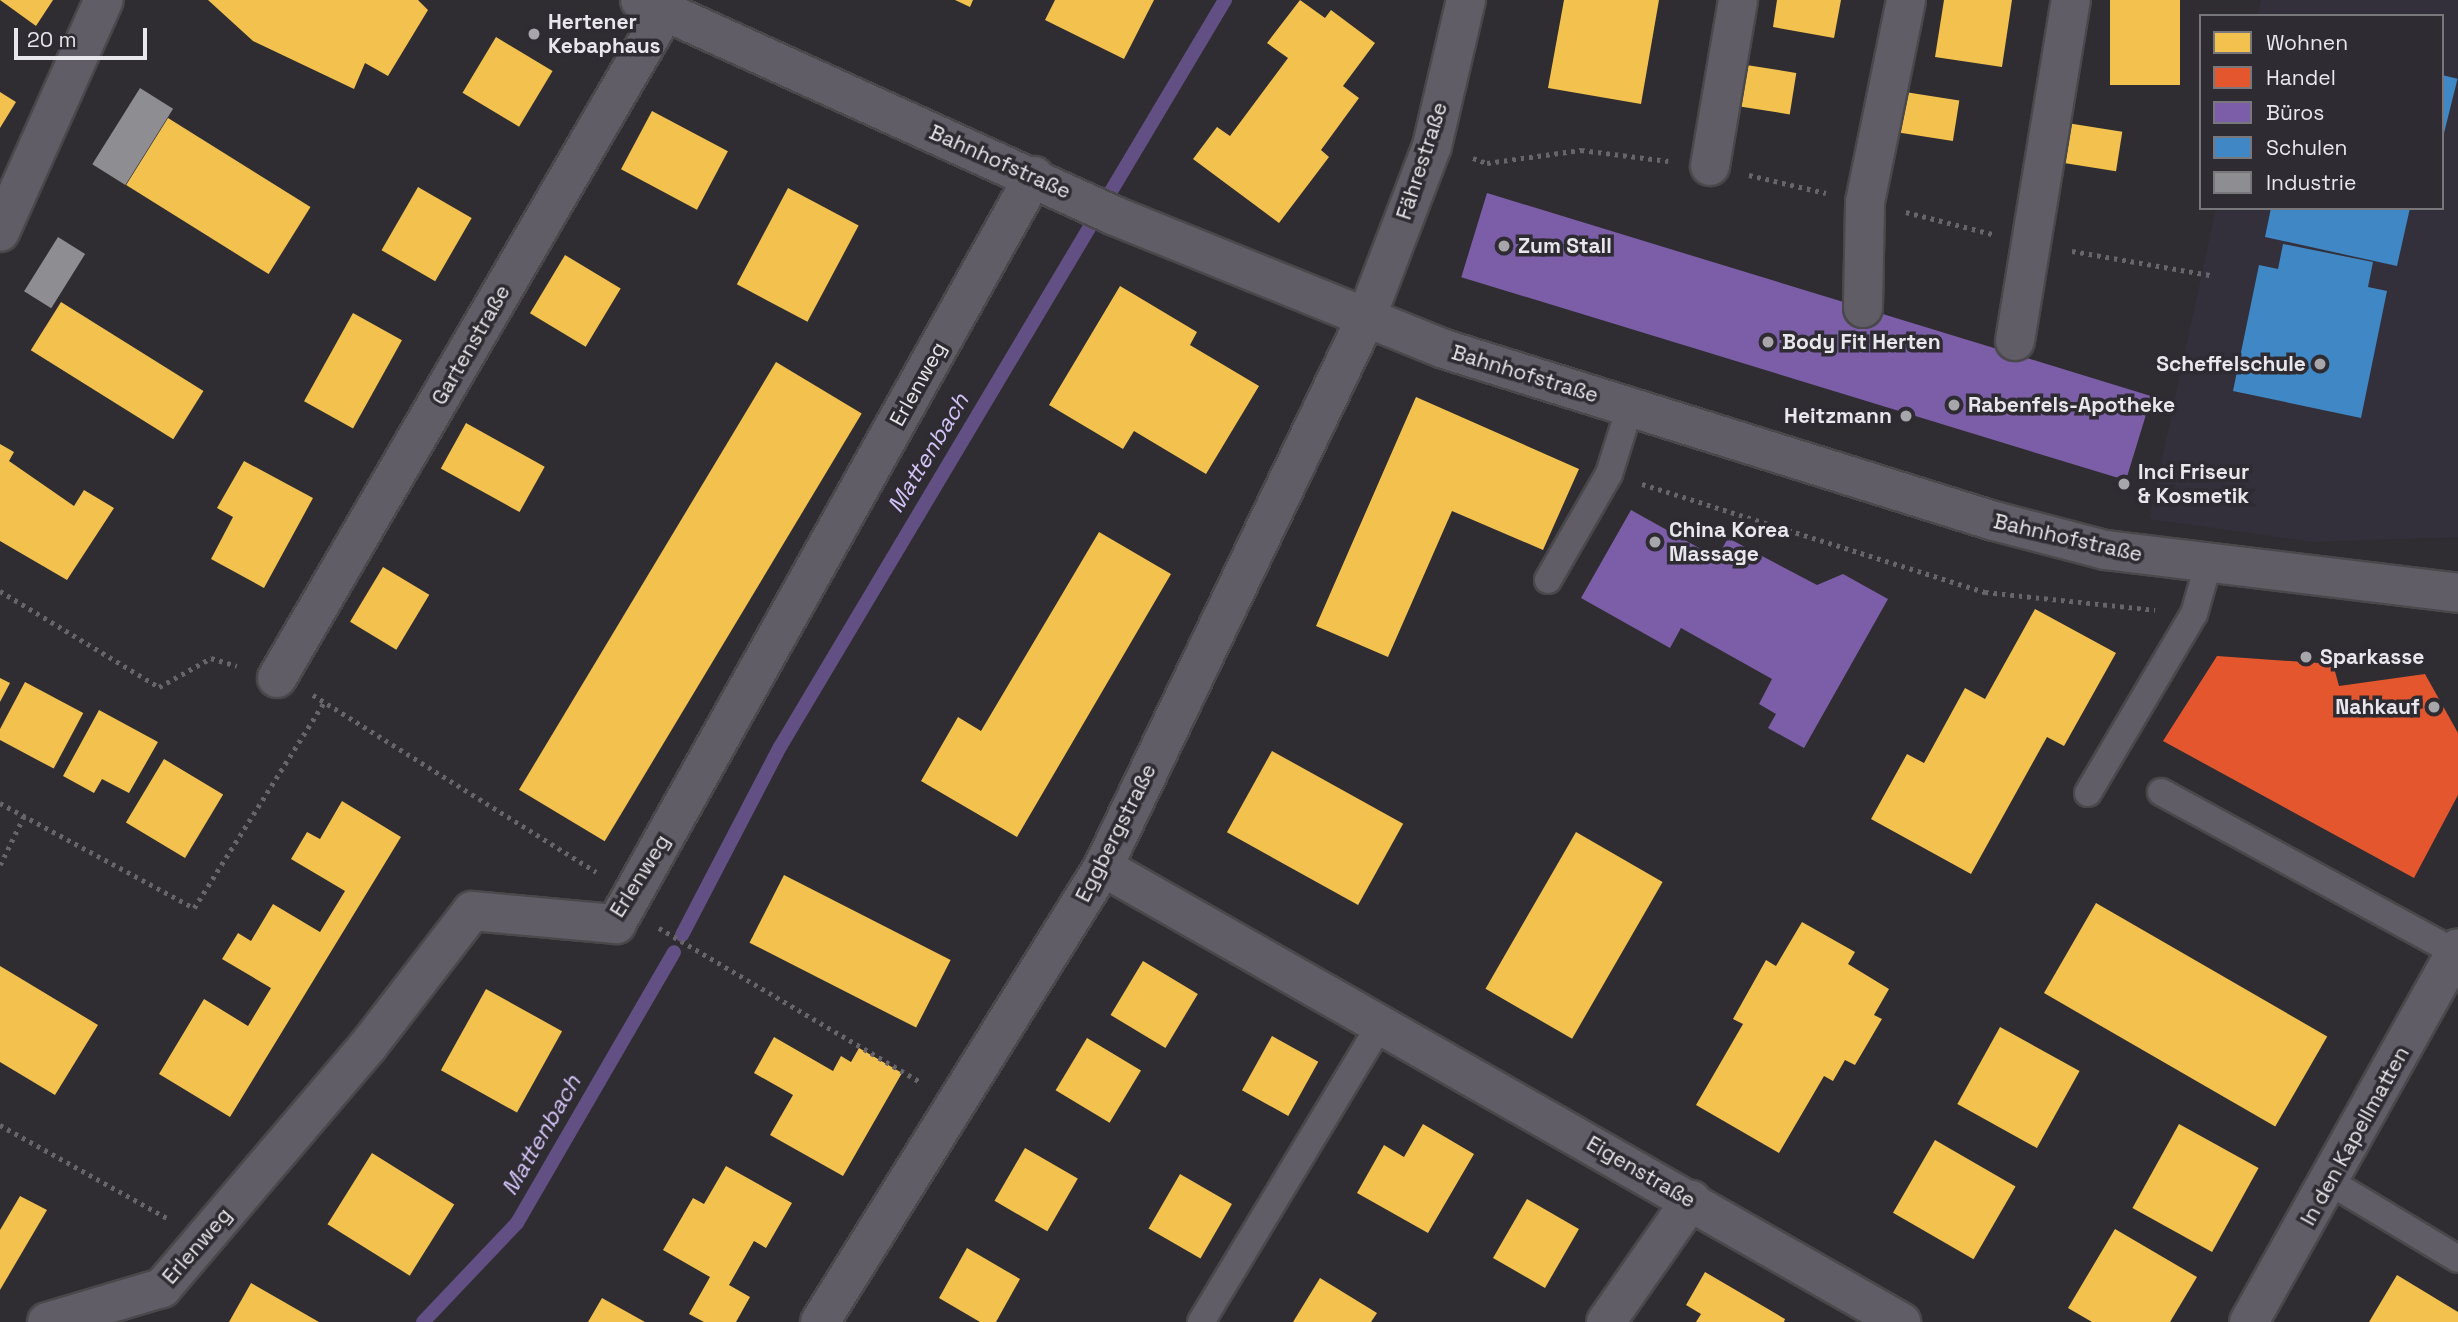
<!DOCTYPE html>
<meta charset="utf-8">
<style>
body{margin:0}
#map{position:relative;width:2458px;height:1322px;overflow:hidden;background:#2f2d31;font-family:"Space Grotesk",sans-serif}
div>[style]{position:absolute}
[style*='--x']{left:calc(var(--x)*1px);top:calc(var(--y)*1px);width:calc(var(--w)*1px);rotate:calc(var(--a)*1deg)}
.built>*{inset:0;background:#33303b}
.homes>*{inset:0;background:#f2c14e;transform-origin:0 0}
.shops>*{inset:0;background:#e4572e}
.offices>*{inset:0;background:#7b5ea7;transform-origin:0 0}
.schools>*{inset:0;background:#3f88c5;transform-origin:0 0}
.industry>*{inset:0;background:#8d8d92;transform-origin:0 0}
.stream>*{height:14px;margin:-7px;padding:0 7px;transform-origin:7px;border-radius:7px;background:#624f83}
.path>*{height:4.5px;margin-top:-2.25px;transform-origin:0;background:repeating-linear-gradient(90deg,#67656a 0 3.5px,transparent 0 8.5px)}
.roads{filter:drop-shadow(2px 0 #49484a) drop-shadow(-2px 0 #49484a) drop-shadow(0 2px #49484a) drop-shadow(0 -2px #49484a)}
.service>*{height:26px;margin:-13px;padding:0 13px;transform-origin:13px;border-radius:13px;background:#615d67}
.minor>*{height:38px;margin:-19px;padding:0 19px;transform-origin:19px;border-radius:19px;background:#615d67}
.tertiary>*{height:38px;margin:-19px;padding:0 19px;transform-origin:19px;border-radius:19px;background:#615d67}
.dots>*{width:19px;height:19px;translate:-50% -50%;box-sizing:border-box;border:4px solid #2e2c32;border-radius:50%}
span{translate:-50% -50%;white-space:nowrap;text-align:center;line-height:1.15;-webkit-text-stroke:7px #2e2c32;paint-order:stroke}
.poi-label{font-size:21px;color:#e8e7eb;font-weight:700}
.left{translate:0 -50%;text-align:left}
.right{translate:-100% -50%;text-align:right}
.street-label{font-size:21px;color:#e8e7eb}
.water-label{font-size:23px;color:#d5c3f7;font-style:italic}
.legend{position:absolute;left:2199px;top:14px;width:245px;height:196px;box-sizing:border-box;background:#2e2c32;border:2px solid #78777c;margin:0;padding:9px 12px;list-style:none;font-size:21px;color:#e8e7eb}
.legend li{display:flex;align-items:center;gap:14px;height:35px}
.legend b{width:35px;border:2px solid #78777c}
.scale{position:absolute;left:14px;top:28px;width:133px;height:32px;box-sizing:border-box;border:4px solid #e8e7eb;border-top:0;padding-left:9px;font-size:21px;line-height:24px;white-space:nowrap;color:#e8e7eb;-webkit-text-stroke:5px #2e2c32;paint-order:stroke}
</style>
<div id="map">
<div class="built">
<div style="clip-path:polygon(2261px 0,2458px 0,2458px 537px,2313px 542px,2149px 519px,2216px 208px,2442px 208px,2442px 16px,2258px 16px)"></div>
</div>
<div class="homes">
<div style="clip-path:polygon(0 0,53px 0,36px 26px)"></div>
<div style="clip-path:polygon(208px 0,418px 0,428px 10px,388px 76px,365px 63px,354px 89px,253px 41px)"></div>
<div style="clip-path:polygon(955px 0,973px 0,970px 7px)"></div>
<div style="clip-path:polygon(1055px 0,1154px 0,1124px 59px,1045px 20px)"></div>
<div style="clip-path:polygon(1300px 0,1325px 18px,1331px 10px,1375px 43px,1343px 86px,1359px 98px,1321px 150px,1329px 157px,1279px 223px,1193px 159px,1217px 127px,1230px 136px,1288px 58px,1267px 43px)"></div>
<div style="clip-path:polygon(1564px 0,1659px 0,1641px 104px,1548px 88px)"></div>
<div style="clip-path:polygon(1777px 0,1841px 0,1834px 38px,1773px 27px)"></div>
<div style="clip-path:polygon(1944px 0,2012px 0,2002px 67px,1935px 57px)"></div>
<div style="left:2110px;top:0;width:70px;height:85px"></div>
<div style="left:496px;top:37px;width:66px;height:65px;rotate:31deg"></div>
<div style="left:1740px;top:64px;width:57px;height:42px;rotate:9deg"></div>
<div style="clip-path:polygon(0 92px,16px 102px,0 128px)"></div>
<div style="left:1905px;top:92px;width:55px;height:41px;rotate:9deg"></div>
<div style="left:652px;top:111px;width:86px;height:66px;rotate:28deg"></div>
<div style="left:168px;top:118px;width:168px;height:79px;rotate:32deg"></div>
<div style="left:2067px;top:123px;width:56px;height:40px;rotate:9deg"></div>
<div style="left:418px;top:187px;width:62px;height:73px;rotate:30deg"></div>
<div style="left:788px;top:188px;width:80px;height:109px;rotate:28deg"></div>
<div style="left:565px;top:255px;width:65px;height:68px;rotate:31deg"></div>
<div style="clip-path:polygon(1120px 286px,1197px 332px,1190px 345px,1259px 386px,1206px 474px,1134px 431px,1123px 449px,1049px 405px)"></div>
<div style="left:61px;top:302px;width:168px;height:57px;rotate:32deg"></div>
<div style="left:353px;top:313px;width:56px;height:101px;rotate:29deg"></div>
<div style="left:776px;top:362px;width:100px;height:499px;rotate:31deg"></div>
<div style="clip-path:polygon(1416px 397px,1579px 469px,1543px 550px,1452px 511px,1388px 657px,1316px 626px)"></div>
<div style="left:466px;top:423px;width:90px;height:52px;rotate:29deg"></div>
<div style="clip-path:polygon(0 444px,14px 452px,9px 461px,74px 506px,84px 490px,114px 508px,67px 580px,0 541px)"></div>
<div style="clip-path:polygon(244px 461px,313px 498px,264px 588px,211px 559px,233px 517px,217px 508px)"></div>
<div style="clip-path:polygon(1099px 532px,1171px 574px,1017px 837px,921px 781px,958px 717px,981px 731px)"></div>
<div style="left:383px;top:567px;width:54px;height:64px;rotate:31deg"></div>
<div style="clip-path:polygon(2035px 609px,2116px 653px,2064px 746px,2047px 737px,1971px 874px,1871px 819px,1907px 754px,1924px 763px,1965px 688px,1985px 699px)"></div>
<div style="clip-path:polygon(0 678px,10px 683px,0 702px)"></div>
<div style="left:25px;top:682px;width:66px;height:63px;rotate:28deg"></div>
<div style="clip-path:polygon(99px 710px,158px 742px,129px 793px,102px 779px,94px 793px,63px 776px)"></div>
<div style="left:1272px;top:751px;width:150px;height:93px;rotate:29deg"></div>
<div style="left:164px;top:759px;width:69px;height:74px;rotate:31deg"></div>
<div style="clip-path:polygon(342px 801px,401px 837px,230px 1117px,159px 1074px,204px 999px,248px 1026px,271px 988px,222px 959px,238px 933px,251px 941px,273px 904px,320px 932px,345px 891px,291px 859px,307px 832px,320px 839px)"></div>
<div style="left:1576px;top:832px;width:100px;height:181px;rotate:30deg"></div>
<div style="left:784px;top:875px;width:187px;height:76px;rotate:27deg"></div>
<div style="left:2096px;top:903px;width:267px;height:104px;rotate:30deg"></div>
<div style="clip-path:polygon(1802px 922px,1855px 952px,1848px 964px,1889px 989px,1874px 1015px,1882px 1019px,1855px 1065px,1845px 1060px,1833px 1081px,1824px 1076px,1779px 1153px,1696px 1105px,1743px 1024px,1733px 1019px,1766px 960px,1776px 966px)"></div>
<div style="left:1143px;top:961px;width:64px;height:63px;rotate:31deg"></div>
<div style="clip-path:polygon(0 966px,98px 1025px,55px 1095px,0 1062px)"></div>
<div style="left:486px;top:989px;width:87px;height:93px;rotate:29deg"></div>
<div style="left:2000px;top:1027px;width:91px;height:88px;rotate:29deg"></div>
<div style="left:1272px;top:1036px;width:53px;height:62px;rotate:29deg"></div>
<div style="clip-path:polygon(774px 1037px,833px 1071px,841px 1056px,851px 1062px,859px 1048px,902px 1073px,843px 1176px,770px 1135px,793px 1095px,754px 1073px)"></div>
<div style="left:1087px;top:1038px;width:63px;height:61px;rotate:31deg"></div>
<div style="clip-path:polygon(1423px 1124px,1474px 1154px,1428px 1233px,1357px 1193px,1384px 1145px,1404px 1157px)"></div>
<div style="left:2179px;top:1124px;width:91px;height:96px;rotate:29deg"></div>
<div style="left:1935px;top:1140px;width:93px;height:84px;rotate:30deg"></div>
<div style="left:1025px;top:1148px;width:61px;height:61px;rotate:30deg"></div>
<div style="left:372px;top:1153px;width:97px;height:84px;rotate:32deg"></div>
<div style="clip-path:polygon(726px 1166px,792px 1203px,766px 1248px,754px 1241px,729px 1285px,750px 1297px,736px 1322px,704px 1322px,689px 1314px,710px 1277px,663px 1250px,693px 1198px,704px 1204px)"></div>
<div style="left:1180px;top:1174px;width:60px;height:63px;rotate:30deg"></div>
<div style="clip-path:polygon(20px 1196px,47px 1210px,0 1290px,0 1230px)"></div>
<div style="left:1527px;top:1199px;width:60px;height:68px;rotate:30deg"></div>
<div style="clip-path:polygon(2115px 1229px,2197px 1277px,2170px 1322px,2092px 1322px,2068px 1308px)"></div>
<div style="clip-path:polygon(967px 1248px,1020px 1279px,996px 1322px,980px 1322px,939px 1298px)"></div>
<div style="clip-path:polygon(1705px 1272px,1785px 1319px,1784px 1322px,1696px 1322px,1701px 1314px,1686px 1305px)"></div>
<div style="clip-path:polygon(2397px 1275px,2458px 1312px,2458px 1322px,2369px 1322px)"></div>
<div style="clip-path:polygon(1320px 1278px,1377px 1313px,1371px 1322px,1293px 1322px)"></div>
<div style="clip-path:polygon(251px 1283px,319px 1322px,229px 1322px)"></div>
<div style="clip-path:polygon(602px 1298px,645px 1322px,588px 1322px)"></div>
</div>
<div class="shops">
<div style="clip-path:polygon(2217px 656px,2333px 664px,2339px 686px,2425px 674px,2458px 733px,2458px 795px,2414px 878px,2163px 741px)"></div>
</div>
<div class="offices">
<div style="left:1487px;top:193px;width:695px;height:88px;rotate:17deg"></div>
<div style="clip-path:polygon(1631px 510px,1717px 558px,1728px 538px,1817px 585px,1843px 574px,1888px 599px,1804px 748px,1768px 728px,1776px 714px,1759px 704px,1772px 679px,1681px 628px,1670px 648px,1581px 598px)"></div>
</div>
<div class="schools">
<div style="left:2442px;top:75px;width:16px;height:56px;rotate:14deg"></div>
<div style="clip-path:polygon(2271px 208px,2410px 208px,2397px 266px,2265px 237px)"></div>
<div style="clip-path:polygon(2283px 244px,2373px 262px,2368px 287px,2387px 291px,2361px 418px,2233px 391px,2259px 265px,2278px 269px)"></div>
</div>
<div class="industry">
<div style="left:140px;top:88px;width:39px;height:90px;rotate:32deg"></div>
<div style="left:58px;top:237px;width:32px;height:64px;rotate:32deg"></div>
</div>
<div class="stream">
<div style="--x:682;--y:935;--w:212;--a:-62.5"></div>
<div style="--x:780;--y:747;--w:870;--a:-59.22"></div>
<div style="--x:423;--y:1322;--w:137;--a:-46.5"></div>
<div style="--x:517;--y:1223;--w:313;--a:-59.9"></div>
</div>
<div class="path">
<div style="--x:1473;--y:158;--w:15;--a:20"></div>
<div style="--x:1487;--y:163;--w:95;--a:-7.9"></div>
<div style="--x:1581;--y:150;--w:88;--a:7.2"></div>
<div style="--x:1749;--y:175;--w:79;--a:13.2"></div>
<div style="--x:1906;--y:212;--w:89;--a:14.3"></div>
<div style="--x:2072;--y:251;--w:140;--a:9.9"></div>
<div style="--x:1642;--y:484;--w:360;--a:17.5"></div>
<div style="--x:1985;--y:592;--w:171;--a:6"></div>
<div style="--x:0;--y:591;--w:186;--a:31.1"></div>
<div style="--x:159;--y:687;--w:60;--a:-29.1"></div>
<div style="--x:211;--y:658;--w:27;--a:17"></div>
<div style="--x:313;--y:695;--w:334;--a:32"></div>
<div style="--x:0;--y:803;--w:221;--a:28.4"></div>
<div style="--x:194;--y:908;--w:244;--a:-57.7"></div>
<div style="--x:0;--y:865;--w:55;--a:-63.9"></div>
<div style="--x:659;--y:928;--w:303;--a:30.5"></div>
<div style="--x:0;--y:1125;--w:191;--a:29.1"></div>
</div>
<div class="roads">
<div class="service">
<div style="--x:1548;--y:580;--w:122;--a:-60.1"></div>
<div style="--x:1609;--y:474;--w:70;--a:-72.6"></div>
<div style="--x:2161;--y:792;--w:338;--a:28.6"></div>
<div style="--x:2088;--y:793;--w:208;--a:-59.4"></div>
<div style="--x:2194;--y:614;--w:51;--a:-74.1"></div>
<div style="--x:2330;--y:1182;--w:149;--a:31"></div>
<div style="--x:1201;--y:1322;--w:348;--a:-58.9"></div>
</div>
<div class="minor">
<div style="--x:1710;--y:166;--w:168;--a:-80.4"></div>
<div style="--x:0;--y:232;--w:254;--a:-65.9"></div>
<div style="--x:1863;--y:308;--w:106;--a:-88.9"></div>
<div style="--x:1865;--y:202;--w:206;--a:-78.5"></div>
<div style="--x:2015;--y:341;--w:346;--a:-80.7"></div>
<div style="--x:277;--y:678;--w:769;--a:-59.8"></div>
<div style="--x:1103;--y:867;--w:919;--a:29.69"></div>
<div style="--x:47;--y:1322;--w:120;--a:-16.5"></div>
<div style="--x:162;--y:1288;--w:318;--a:-49.6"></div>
<div style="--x:368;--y:1046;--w:170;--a:-52.4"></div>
<div style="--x:472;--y:911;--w:145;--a:5.2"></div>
<div style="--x:616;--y:924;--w:857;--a:-60.8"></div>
<div style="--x:820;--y:1322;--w:536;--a:-58.12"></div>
<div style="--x:1103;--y:867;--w:609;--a:-64.4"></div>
<div style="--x:1366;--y:318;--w:184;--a:-69"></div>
<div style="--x:1432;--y:146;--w:150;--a:-76.9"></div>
<div style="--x:1606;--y:1322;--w:149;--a:-55.1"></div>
<div style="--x:2249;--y:1322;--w:428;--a:-60.8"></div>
</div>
<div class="tertiary">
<div style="--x:640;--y:0;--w:522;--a:24.45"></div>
<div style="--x:1115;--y:216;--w:355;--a:22"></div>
<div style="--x:1444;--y:349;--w:576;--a:17.37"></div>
<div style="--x:1994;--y:521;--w:115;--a:14.6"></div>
<div style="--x:2105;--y:550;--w:356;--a:6.9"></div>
</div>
</div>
<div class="dots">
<div style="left:534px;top:34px;background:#a7a6aa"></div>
<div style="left:1504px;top:246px;background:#a7a6aa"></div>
<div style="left:1768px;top:342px;background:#a7a6aa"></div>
<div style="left:2320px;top:364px;background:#a7a6aa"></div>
<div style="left:1954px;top:405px;background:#a7a6aa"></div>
<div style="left:1906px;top:416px;background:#a7a6aa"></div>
<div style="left:2124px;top:484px;background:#a7a6aa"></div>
<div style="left:1655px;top:542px;background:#a7a6aa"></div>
<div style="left:2306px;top:657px;background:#a7a6aa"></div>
<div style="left:2434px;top:707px;background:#a7a6aa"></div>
</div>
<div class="poi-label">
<span class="left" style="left:548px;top:34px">Hertener<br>Kebaphaus</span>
<span class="left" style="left:1518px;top:246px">Zum Stall</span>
<span class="left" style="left:1782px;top:342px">Body Fit Herten</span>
<span class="right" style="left:2306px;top:364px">Scheffelschule</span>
<span class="left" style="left:1968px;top:405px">Rabenfels-Apotheke</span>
<span class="right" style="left:1892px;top:416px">Heitzmann</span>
<span class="left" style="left:2138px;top:484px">Inci Friseur<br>&amp; Kosmetik</span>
<span class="left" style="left:1669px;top:542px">China Korea<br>Massage</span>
<span class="left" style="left:2320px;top:657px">Sparkasse</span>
<span class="right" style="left:2420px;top:707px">Nahkauf</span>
</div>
<div class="street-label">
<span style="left:1422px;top:161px;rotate:-72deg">Fährestraße</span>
<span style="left:1000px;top:162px;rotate:24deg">Bahnhofstraße</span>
<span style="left:471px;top:345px;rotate:-60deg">Gartenstraße</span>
<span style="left:1525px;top:374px;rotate:17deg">Bahnhofstraße</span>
<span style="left:918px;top:384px;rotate:-61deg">Erlenweg</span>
<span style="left:2068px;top:538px;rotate:13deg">Bahnhofstraße</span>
<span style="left:1116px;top:833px;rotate:-63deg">Eggbergstraße</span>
<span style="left:640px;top:876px;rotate:-58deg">Erlenweg</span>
<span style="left:2355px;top:1136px;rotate:-61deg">In den Kapellmatten</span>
<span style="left:1641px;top:1172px;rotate:30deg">Eigenstraße</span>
<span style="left:197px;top:1246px;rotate:-49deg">Erlenweg</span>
</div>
<div class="water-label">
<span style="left:928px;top:453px;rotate:-59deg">Mattenbach</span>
<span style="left:541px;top:1135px;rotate:-60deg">Mattenbach</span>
</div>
<ul class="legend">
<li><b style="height:19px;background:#f2c14e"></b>Wohnen</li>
<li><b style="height:19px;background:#e4572e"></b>Handel</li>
<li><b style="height:19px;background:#7b5ea7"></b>Büros</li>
<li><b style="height:19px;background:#3f88c5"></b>Schulen</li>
<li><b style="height:19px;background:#8d8d92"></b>Industrie</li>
</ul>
<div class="scale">20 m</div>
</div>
